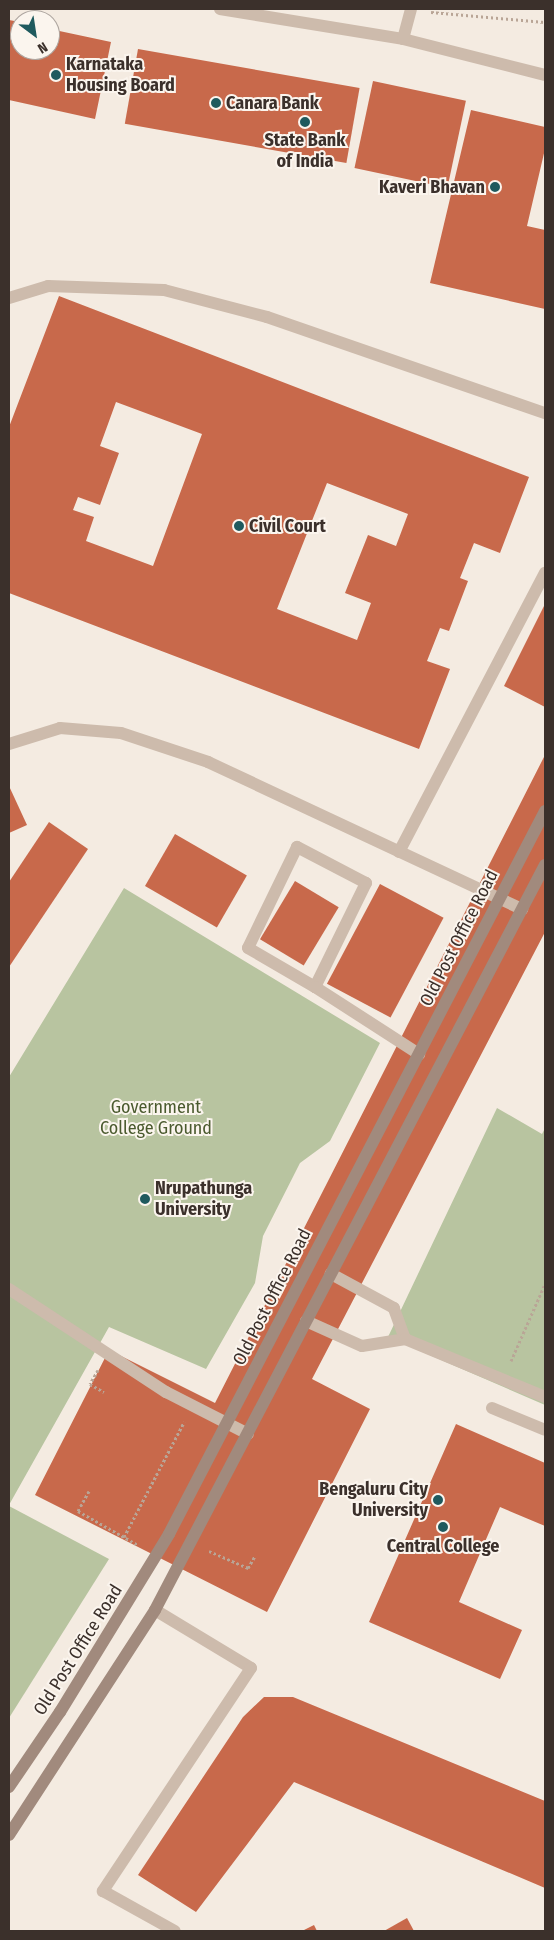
<!DOCTYPE html>
<style>
body{margin:0}
#map{position:relative;width:554px;height:1940px;overflow:hidden;background:#f4ebe1;font-family:"Fira Sans Condensed",sans-serif}
div>[style]{position:absolute}
[style*='--x']{left:calc(var(--x)*1px);top:calc(var(--y)*1px);width:calc(var(--w)*1px);rotate:calc(var(--a)*1deg)}
.green>*{inset:0;background:#b8c4a0}
.building>*{inset:0;background:#c8694b;transform-origin:0 0}
.path>*{height:3px;margin-top:-1.5px;transform-origin:0;background:repeating-linear-gradient(90deg,#b9a596 0 2.5px,transparent 0 5px)}
.lane>*{height:12px;margin:-6px;padding:0 6px;transform-origin:6px;border-radius:6px;background:#cdbbac}
.secondary>*{height:12px;margin:-6px;padding:0 6px;transform-origin:6px;border-radius:6px;background:#a18a7d}
.dots>*{width:14px;height:14px;translate:-50% -50%;box-sizing:border-box;border:2px solid #fbf5ee;border-radius:50%}
span{translate:-50% -50%;white-space:nowrap;text-align:center;line-height:1.15;-webkit-text-stroke:4px #fbf5ee;paint-order:stroke}
.poi-label{font-size:18px;color:#3b302b;font-weight:700}
.left{translate:0 -50%;text-align:left}
.right{translate:-100% -50%;text-align:right}
.street-label{font-size:18px;color:#3b302b}
.park-label{font-size:18px;color:#4a5a2e}
.frame{position:absolute;inset:0;border:10px solid #3b302b;pointer-events:none}
.north{position:absolute;left:10px;top:10px;width:50px;height:50px;box-sizing:border-box;background:#fbf5ee;border:1px solid #aea6a0;border-radius:50%;rotate:149deg;font-size:14px;font-weight:700;line-height:20px;text-align:center;color:#3b302b}
.north::after{content:'';display:block;margin:auto;width:18px;height:22px;background:#1f5a5e;clip-path:polygon(50% 0,100% 100%,50% 72%,0 100%)}
</style>
<div id="map">
<div class="green">
<div style="clip-path:polygon(124px 888px,380px 1043px,330px 1141px,300px 1163px,263px 1236px,255px 1283px,206px 1369px,109px 1327px,9px 1505px,9px 1077px)"></div>
<div style="clip-path:polygon(497px 1108px,542px 1134px,545px 1128px,545px 1405px,388px 1337px)"></div>
<div style="clip-path:polygon(9px 1506px,109px 1559px,9px 1718px)"></div>
</div>
<div class="building">
<div style="clip-path:polygon(9px 20px,20px 22px,20px 50px,50px 50px,50px 29px,111px 42px,95px 119px,9px 100px)"></div>
<div style="left:138px;top:49px;width:225px;height:76px;rotate:10deg"></div>
<div style="left:373px;top:81px;width:95px;height:89px;rotate:12deg"></div>
<div style="clip-path:polygon(471px 110px,545px 127px,545px 149px,527px 226px,545px 230px,545px 309px,430px 283px)"></div>
<div style="clip-path:polygon(evenodd,59px 296px,529px 477px,500px 553px,474px 543px,460px 578px,468px 581px,449px 631px,440px 628px,427px 661px,450px 669px,419px 749px,9px 593px,9px 427px,59px 296px,116px 402px,202px 434px,153px 566px,86px 541px,94px 517px,73px 510px,78px 497px,100px 505px,119px 453px,100px 446px,116px 402px,59px 296px,327px 483px,408px 514px,396px 546px,368px 535px,345px 593px,371px 603px,357px 640px,277px 609px,327px 483px)"></div>
<div style="clip-path:polygon(545px 604px,545px 707px,504px 686px)"></div>
<div style="clip-path:polygon(545px 755px,545px 932px,312px 1379px,370px 1409px,267px 1612px,35px 1495px,109px 1350px,215px 1403px)"></div>
<div style="clip-path:polygon(9px 786px,27px 825px,9px 833px)"></div>
<div style="clip-path:polygon(49px 822px,88px 849px,9px 967px,9px 882px)"></div>
<div style="left:175px;top:834px;width:83px;height:60px;rotate:30deg"></div>
<div style="left:295px;top:881px;width:51px;height:68px;rotate:31deg"></div>
<div style="left:380px;top:884px;width:72px;height:113px;rotate:28deg"></div>
<div style="clip-path:polygon(456px 1424px,545px 1463px,545px 1526px,500px 1507px,459px 1602px,522px 1630px,500px 1679px,369px 1622px)"></div>
<div style="clip-path:polygon(264px 1697px,293px 1697px,545px 1801px,545px 1888px,294px 1782px,196px 1912px,138px 1875px,243px 1717px)"></div>
<div style="clip-path:polygon(407px 1918px,414px 1931px,384px 1931px)"></div>
<div style="clip-path:polygon(314px 1925px,317px 1931px,302px 1931px)"></div>
</div>
<div class="path">
<div style="--x:431;--y:12;--w:114;--a:5"></div>
<div style="--x:511;--y:1361;--w:84;--a:-66.2"></div>
<div style="--x:98;--y:1370;--w:16;--a:120"></div>
<div style="--x:90;--y:1384;--w:16;--a:30"></div>
<div style="--x:89;--y:1491;--w:23;--a:119"></div>
<div style="--x:78;--y:1511;--w:69;--a:29.5"></div>
<div style="--x:124;--y:1537;--w:130;--a:-62.4"></div>
<div style="--x:209;--y:1551;--w:43;--a:23.6"></div>
<div style="--x:248;--y:1568;--w:14;--a:-60"></div>
</div>
<div class="lane">
<div style="--x:220;--y:9;--w:185;--a:9.3"></div>
<div style="--x:403;--y:39;--w:146;--a:14.2"></div>
<div style="--x:403;--y:39;--w:31;--a:-75"></div>
<div style="--x:9;--y:298;--w:41;--a:-17.1"></div>
<div style="--x:48;--y:286;--w:116;--a:2"></div>
<div style="--x:164;--y:290;--w:106;--a:14.7"></div>
<div style="--x:267;--y:317;--w:294;--a:19.1"></div>
<div style="--x:9;--y:744;--w:53;--a:-17.4"></div>
<div style="--x:60;--y:728;--w:61;--a:4.7"></div>
<div style="--x:121;--y:733;--w:92;--a:18.4"></div>
<div style="--x:208;--y:762;--w:347;--a:25.1"></div>
<div style="--x:399;--y:852;--w:315;--a:-62.4"></div>
<div style="--x:315;--y:987;--w:116;--a:-63.9"></div>
<div style="--x:366;--y:883;--w:78;--a:-152.4"></div>
<div style="--x:297;--y:847;--w:112;--a:115.9"></div>
<div style="--x:248;--y:948;--w:78;--a:30.2"></div>
<div style="--x:315;--y:987;--w:124;--a:32.8"></div>
<div style="--x:9;--y:1289;--w:188;--a:33.3"></div>
<div style="--x:166;--y:1392;--w:92;--a:27.1"></div>
<div style="--x:306;--y:1321;--w:61;--a:24.1"></div>
<div style="--x:362;--y:1346;--w:44;--a:-9.2"></div>
<div style="--x:405;--y:1339;--w:33;--a:-110"></div>
<div style="--x:394;--y:1308;--w:72;--a:-151.6"></div>
<div style="--x:405;--y:1339;--w:152;--a:22.5"></div>
<div style="--x:492;--y:1408;--w:57;--a:22.5"></div>
<div style="--x:155;--y:1610;--w:112;--a:31.1"></div>
<div style="--x:251;--y:1668;--w:268;--a:123.6"></div>
<div style="--x:103;--y:1891;--w:82;--a:29.1"></div>
</div>
<div class="secondary">
<div style="--x:9;--y:1787;--w:91;--a:-55.8"></div>
<div style="--x:60;--y:1712;--w:209;--a:-58.5"></div>
<div style="--x:169;--y:1534;--w:815;--a:-62.52"></div>
<div style="--x:9;--y:1835;--w:268;--a:-57"></div>
<div style="--x:155;--y:1610;--w:841;--a:-62.37"></div>
</div>
<div class="dots">
<div style="left:56px;top:75px;background:#1f5a5e"></div>
<div style="left:216px;top:103px;background:#1f5a5e"></div>
<div style="left:305px;top:122px;background:#1f5a5e"></div>
<div style="left:495px;top:187px;background:#1f5a5e"></div>
<div style="left:239px;top:526px;background:#1f5a5e"></div>
<div style="left:145px;top:1199px;background:#1f5a5e"></div>
<div style="left:438px;top:1500px;background:#1f5a5e"></div>
<div style="left:443px;top:1527px;background:#1f5a5e"></div>
</div>
<div class="poi-label">
<span class="left" style="left:66px;top:75px">Karnataka<br>Housing Board</span>
<span class="left" style="left:226px;top:103px">Canara Bank</span>
<span style="left:305px;top:151px">State Bank<br>of India</span>
<span class="right" style="left:485px;top:187px">Kaveri Bhavan</span>
<span class="left" style="left:249px;top:526px">Civil Court</span>
<span class="left" style="left:155px;top:1199px">Nrupathunga<br>University</span>
<span class="right" style="left:428px;top:1500px">Bengaluru City<br>University</span>
<span style="left:443px;top:1546px">Central College</span>
</div>
<div class="street-label">
<span style="left:459px;top:938px;rotate:-63deg">Old Post Office Road</span>
<span style="left:272px;top:1297px;rotate:-63deg">Old Post Office Road</span>
<span style="left:78px;top:1650px;rotate:-58deg">Old Post Office Road</span>
</div>
<div class="park-label">
<span style="left:156px;top:1118px">Government<br>College Ground</span>
</div>
<div class="frame"></div>
<div class="north">N</div>
</div>
